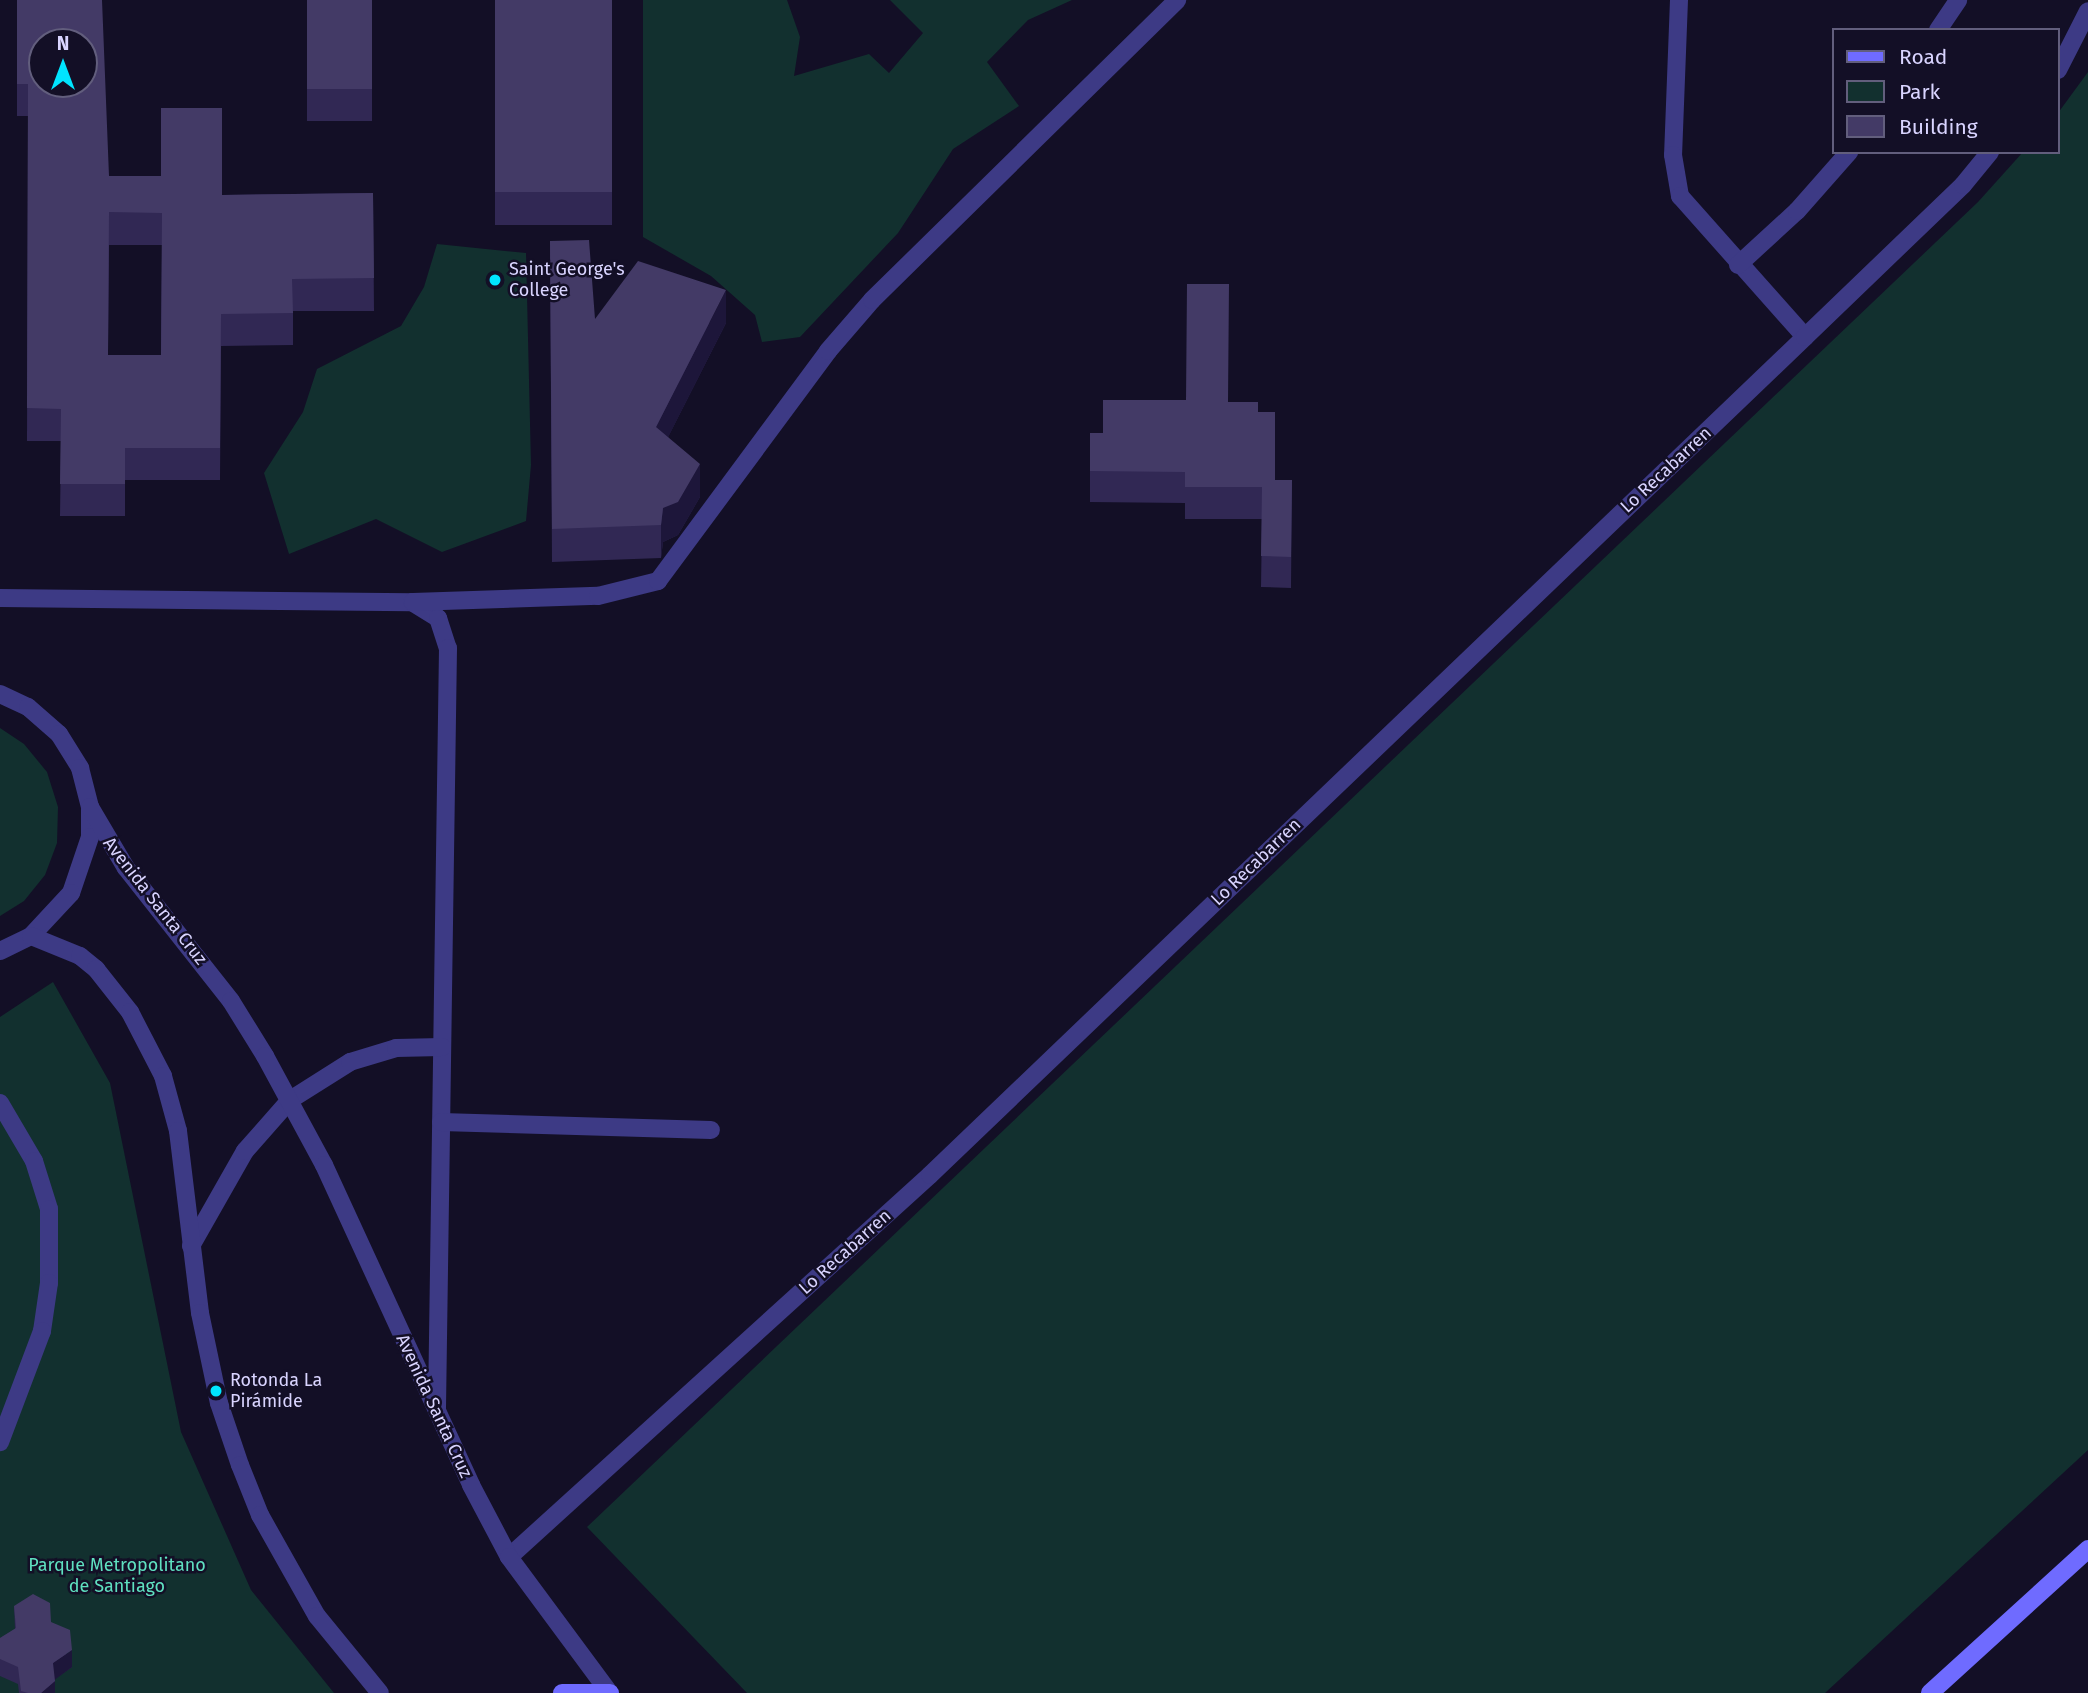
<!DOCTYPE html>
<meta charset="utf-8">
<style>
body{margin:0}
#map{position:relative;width:2088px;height:1693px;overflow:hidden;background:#130f26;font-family:"Fira Sans",sans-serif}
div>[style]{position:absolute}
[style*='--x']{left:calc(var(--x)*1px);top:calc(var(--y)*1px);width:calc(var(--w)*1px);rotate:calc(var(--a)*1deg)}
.green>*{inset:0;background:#12302f}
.service>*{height:18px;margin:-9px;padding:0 9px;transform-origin:9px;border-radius:9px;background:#3d3a85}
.minor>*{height:18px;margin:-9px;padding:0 9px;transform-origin:9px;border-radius:9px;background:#3d3a85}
.tertiary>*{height:18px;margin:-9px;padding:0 9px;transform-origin:9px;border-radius:9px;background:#3d3a85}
.secondary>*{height:18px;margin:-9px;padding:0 9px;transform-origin:9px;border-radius:9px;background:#6f6bff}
.wall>*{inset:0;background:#312854;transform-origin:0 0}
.shaded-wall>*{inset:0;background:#1d163a}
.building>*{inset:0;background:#433a66;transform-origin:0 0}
.dots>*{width:19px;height:19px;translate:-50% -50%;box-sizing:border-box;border:4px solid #130f26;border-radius:50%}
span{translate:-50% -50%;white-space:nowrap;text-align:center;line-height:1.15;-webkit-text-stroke:5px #130f26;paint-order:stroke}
.poi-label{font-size:18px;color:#d9d4ff}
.left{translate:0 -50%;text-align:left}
.street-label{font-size:18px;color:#d9d4ff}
.park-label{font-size:18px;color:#5fe0c0}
.legend{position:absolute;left:1832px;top:28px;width:228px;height:126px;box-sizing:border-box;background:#130f26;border:2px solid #625e7d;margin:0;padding:9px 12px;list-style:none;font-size:21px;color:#d9d4ff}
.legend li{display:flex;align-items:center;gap:14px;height:35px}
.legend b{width:35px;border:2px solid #625e7d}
.north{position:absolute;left:28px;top:28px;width:70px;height:70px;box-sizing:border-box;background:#130f26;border:2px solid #625e7d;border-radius:50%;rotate:0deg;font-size:19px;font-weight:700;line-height:28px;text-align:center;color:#d9d4ff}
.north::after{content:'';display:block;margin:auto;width:24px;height:32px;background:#00e5ff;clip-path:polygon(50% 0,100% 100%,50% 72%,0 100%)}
</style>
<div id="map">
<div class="green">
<div style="clip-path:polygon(643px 0,787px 0,800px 37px,794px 76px,869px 54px,889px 73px,923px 33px,890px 0,1072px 0,1028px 20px,987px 62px,1019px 106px,953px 149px,898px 233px,800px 337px,762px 342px,755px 315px,711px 276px,643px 237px)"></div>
<div style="clip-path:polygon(2088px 72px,2088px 1450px,1825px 1693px,747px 1693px,587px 1527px,1978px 202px,2023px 152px,2058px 152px,2058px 113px)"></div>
<div style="clip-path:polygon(437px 244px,526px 253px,531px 465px,526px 521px,442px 552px,376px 519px,289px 554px,264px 473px,303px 412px,317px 369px,401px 326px,424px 287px)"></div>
<div style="clip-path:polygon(0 728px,24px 744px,47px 772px,58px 807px,57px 843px,45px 875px,24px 901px,0 916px)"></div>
<div style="clip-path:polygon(53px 982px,110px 1083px,181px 1432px,251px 1590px,334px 1693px,0 1693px,0 1017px)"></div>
</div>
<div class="service">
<div style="--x:1679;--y:0;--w:155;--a:92.2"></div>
<div style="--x:1673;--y:155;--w:42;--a:80.3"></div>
<div style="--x:1680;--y:196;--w:188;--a:48.4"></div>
<div style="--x:1938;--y:30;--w:36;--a:-56"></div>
<div style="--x:2058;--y:70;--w:66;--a:-63"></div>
<div style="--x:1738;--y:265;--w:80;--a:-42.5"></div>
<div style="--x:1797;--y:211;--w:79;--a:-48.6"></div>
<div style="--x:0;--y:598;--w:412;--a:0.6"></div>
<div style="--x:412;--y:602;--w:31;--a:32"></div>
<div style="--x:438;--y:618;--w:32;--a:72"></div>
<div style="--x:448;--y:648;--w:763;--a:90.83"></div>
<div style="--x:413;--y:602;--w:185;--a:-1.9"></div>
<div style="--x:598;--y:596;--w:62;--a:-14"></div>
<div style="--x:658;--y:581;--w:286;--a:-53.5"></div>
<div style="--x:828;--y:351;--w:67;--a:-49.2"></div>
<div style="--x:872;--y:300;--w:428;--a:-44.5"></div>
<div style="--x:441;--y:1122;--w:270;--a:1.7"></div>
<div style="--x:191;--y:1246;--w:109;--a:-60.4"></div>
<div style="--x:245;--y:1151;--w:68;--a:-48.6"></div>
<div style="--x:290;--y:1100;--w:71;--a:-32.3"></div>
<div style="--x:350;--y:1062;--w:48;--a:-16.9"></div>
<div style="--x:396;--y:1048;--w:46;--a:-1.2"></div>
<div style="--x:509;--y:1557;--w:568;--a:-42.22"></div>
<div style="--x:930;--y:1175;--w:1212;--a:-43.76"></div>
<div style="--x:1805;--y:337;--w:219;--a:-43.9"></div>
<div style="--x:1963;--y:185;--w:43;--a:-50.7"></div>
</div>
<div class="minor">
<div style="--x:0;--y:1103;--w:67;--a:59.6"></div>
<div style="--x:34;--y:1161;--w:50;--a:72.6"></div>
<div style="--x:49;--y:1209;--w:74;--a:90"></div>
<div style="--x:49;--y:1283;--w:49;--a:98.3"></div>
<div style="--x:42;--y:1331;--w:119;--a:110.7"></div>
</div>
<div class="tertiary">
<div style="--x:0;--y:694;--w:31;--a:25"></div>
<div style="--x:28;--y:707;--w:41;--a:41.1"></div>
<div style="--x:59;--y:734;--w:40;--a:58"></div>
<div style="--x:80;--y:768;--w:40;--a:75.6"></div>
<div style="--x:90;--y:807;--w:30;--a:90"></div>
<div style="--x:90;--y:837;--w:59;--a:108.7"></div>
<div style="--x:71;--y:893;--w:59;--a:132.9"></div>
<div style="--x:31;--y:936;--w:34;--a:154"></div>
<div style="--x:90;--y:807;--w:71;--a:59.5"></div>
<div style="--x:126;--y:868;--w:169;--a:51.7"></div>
<div style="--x:231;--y:1001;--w:65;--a:58.3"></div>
<div style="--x:265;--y:1056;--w:124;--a:61.6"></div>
<div style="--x:324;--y:1165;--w:352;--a:65.3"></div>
<div style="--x:471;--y:1485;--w:81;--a:62.2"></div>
<div style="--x:509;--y:1557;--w:168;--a:53.5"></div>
<div style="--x:31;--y:936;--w:53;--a:22.2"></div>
<div style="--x:80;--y:956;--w:21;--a:39"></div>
<div style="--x:96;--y:969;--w:55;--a:51.7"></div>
<div style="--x:130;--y:1012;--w:72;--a:62.7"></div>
<div style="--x:163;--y:1076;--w:57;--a:74.7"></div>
<div style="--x:178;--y:1131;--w:183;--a:83.1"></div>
<div style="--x:200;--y:1313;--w:92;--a:78.1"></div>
<div style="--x:219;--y:1403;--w:65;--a:71.3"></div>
<div style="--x:240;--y:1465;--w:54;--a:68.2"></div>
<div style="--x:260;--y:1515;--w:116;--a:60.6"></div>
<div style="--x:317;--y:1616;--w:99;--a:50.7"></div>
</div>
<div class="secondary">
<div style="--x:562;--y:1693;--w:48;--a:0"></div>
<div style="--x:1930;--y:1693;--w:214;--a:-42.3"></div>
</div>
<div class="wall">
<div style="clip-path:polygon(evenodd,17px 0,109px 176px,222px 195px,373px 193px,374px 311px,293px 311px,293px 345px,221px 346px,220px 480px,125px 480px,125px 516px,60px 516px,61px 441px,27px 441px,28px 116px,17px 116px,17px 0,109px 245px,162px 245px,161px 355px,108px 355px,109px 245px)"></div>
<div style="left:307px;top:0;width:65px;height:121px"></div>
<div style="left:495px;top:0;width:117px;height:225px"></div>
<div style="clip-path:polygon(550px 241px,595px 319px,726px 323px,668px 437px,700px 497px,678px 535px,663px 542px,661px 558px,552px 562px)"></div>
<div style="clip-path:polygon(1186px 400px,1228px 402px,1258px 412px,1275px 480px,1292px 480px,1291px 588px,1261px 587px,1262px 519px,1185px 519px,1185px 503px,1090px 502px,1090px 433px,1103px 433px)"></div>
<div style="clip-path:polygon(14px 1606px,51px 1622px,72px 1667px,55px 1679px,55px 1693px,19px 1693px,18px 1684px,0 1676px,0 1638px,15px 1629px)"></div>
</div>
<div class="shaded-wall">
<div style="clip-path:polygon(726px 290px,726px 323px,656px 461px,656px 427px)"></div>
<div style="clip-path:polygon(700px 464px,700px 497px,678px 535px,663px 542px,661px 558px,661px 525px,663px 508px)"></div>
<div style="clip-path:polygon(72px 1650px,72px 1667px,53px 1681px,53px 1663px)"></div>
<div style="clip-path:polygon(55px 1681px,55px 1693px,41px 1693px)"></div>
</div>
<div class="building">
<div style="clip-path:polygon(evenodd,17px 0,102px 0,109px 176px,161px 176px,161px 108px,222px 108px,222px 195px,373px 193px,374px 278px,292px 279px,293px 313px,221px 314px,220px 448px,125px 448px,125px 484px,60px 484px,61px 409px,27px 408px,28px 84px,17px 84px,17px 0,42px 42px,84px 42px,84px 84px,42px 84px,42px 42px,17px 0,109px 212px,162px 213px,161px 355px,108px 355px,109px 212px)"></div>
<div style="left:307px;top:0;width:65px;height:89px"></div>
<div style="left:495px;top:0;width:117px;height:192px"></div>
<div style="clip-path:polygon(589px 240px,595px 319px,638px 261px,726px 290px,656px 427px,700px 464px,678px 502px,663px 508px,661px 525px,552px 529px,550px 241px)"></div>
<div style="clip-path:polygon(1187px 284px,1229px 284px,1228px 402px,1258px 402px,1258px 412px,1275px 412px,1275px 480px,1292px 480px,1291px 557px,1261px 556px,1262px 487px,1185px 487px,1185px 472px,1090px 471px,1090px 433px,1103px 433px,1103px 400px,1186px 400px)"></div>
<div style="clip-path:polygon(33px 1594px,50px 1603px,51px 1622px,70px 1630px,72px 1650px,53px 1663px,55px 1681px,41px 1693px,28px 1693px,21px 1691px,18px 1667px,0 1659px,0 1638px,16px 1628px,14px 1606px)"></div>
</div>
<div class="dots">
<div style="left:495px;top:280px;background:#00e5ff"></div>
<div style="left:216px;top:1391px;background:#00e5ff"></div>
</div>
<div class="poi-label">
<span class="left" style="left:509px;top:280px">Saint George's<br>College</span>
<span class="left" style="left:230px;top:1391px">Rotonda La<br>Pirámide</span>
</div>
<div class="street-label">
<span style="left:1666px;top:470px;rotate:-43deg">Lo Recabarren</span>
<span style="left:1256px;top:862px;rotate:-44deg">Lo Recabarren</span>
<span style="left:155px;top:901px;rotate:52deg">Avenida Santa Cruz</span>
<span style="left:845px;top:1252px;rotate:-42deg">Lo Recabarren</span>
<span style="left:434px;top:1406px;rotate:65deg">Avenida Santa Cruz</span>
</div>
<div class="park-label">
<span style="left:117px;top:1576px">Parque Metropolitano<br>de Santiago</span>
</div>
<ul class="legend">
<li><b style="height:9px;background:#6f6bff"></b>Road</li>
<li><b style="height:19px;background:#12302f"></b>Park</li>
<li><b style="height:19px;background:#433a66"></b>Building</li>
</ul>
<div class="north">N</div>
</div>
